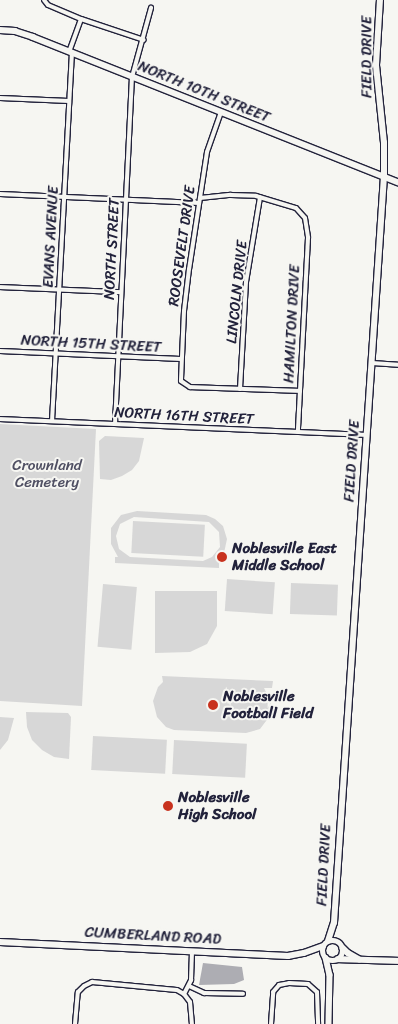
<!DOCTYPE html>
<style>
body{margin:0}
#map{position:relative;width:398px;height:1024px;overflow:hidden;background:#f6f6f2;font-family:Sriracha,sans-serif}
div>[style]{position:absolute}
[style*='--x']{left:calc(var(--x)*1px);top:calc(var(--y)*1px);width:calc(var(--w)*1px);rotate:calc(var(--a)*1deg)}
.green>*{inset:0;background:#d7d7d7;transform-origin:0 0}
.water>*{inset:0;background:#adadb3}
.roads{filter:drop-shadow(1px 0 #22223b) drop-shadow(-1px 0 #22223b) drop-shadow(0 1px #22223b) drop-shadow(0 -1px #22223b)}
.street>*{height:4px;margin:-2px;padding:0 2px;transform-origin:2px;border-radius:2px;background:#f6f6f2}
.secondary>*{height:5.5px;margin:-2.75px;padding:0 2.75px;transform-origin:2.75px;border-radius:2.75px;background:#f6f6f2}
.secondary>.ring{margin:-2.75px;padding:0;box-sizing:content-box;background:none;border:5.5px solid #f6f6f2;border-radius:50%}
.dots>*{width:14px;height:14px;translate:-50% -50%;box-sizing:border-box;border:2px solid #f6f6f2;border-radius:50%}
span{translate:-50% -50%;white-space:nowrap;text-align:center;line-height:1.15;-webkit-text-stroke:4px #f6f6f2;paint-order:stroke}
.street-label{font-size:15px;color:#22223b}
.park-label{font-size:15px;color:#4f4f62}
.poi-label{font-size:15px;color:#22223b;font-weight:700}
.left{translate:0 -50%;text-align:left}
</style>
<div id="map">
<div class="green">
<div style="clip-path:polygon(0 424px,96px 429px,82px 706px,0 701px)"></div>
<div style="clip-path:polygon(105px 436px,144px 438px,139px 461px,132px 470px,122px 476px,111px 480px,100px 479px,99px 441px)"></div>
<div style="clip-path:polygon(evenodd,137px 511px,206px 515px,215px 519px,223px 526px,227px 539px,224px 553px,217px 561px,219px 562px,219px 568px,115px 563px,115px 557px,118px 557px,111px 544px,111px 528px,121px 515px,137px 511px,134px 517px,209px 522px,219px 532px,220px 547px,212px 557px,203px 561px,130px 557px,119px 549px,116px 536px,120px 524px,134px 517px)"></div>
<div style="left:133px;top:521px;width:72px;height:32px;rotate:3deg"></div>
<div style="left:227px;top:579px;width:48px;height:32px;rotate:4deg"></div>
<div style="left:291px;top:583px;width:47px;height:31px;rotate:2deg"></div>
<div style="left:103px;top:584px;width:34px;height:63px;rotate:5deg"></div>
<div style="clip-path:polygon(155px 591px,217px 591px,217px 626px,207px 644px,190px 652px,155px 653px)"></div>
<div style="clip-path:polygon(162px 676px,273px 681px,272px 688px,264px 688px,271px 702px,269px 717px,260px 729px,246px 733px,174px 730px,166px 727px,157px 717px,153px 701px,158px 687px,163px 682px)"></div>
<div style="clip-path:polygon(26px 712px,68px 713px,71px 717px,69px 759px,54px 757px,42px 750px,32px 740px,27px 727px)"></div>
<div style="clip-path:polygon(0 717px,14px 718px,8px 740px,0 750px)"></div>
<div style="left:93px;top:736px;width:74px;height:34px;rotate:3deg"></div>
<div style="left:174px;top:740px;width:73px;height:34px;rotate:3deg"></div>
</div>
<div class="water">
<div style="clip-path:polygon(203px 963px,242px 967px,244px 980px,234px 984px,199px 985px)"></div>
</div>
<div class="roads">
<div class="street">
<div style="--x:44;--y:0;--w:6;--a:51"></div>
<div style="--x:48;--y:5;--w:36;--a:23"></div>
<div style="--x:81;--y:19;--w:66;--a:18.4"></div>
<div style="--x:69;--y:52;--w:35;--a:-70"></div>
<div style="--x:0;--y:98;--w:69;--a:2.5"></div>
<div style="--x:221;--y:112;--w:42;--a:109.3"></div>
<div style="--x:207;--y:152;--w:118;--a:98.7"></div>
<div style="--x:189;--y:269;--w:42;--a:96.8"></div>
<div style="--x:184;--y:311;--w:70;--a:92.5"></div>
<div style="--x:181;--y:381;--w:11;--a:34"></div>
<div style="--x:190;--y:387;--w:110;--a:2.1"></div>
<div style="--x:0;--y:194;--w:199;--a:2.6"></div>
<div style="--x:200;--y:198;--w:31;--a:-6"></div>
<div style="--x:231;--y:195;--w:25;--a:2"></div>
<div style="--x:256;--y:196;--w:42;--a:16.7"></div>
<div style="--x:296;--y:208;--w:13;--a:48"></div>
<div style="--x:305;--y:218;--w:20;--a:81"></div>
<div style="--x:308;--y:238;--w:194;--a:93"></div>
<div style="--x:0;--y:287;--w:121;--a:2.4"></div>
<div style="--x:0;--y:351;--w:181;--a:2.5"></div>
<div style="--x:372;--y:363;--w:26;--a:4"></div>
<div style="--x:240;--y:389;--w:107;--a:-86.8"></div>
<div style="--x:246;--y:282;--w:86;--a:-80.6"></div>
<div style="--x:0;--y:419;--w:366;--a:2.5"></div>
<div style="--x:52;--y:421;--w:369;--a:-86.9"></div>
<div style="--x:115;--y:424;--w:347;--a:-87.2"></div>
<div style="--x:132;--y:77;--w:72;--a:-74.6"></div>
<div style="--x:189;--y:986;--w:17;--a:25"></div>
<div style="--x:204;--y:993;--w:39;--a:1"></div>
<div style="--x:184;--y:994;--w:16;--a:-63"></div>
<div style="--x:191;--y:980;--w:29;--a:-88"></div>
<div style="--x:75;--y:1024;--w:32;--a:-85"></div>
<div style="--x:78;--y:992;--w:8;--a:-45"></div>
<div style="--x:84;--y:986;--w:9;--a:-27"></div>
<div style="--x:92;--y:982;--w:85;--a:5.4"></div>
<div style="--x:177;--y:990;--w:8;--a:30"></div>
<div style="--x:184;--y:994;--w:10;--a:53"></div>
<div style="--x:190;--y:1002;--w:22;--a:85"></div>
<div style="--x:271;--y:1024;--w:32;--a:-86"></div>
<div style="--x:273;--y:992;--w:9;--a:-49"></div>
<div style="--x:279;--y:985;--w:10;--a:-11"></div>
<div style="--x:289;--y:983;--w:19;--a:3"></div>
<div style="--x:308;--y:984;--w:12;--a:42"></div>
<div style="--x:317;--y:992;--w:32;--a:88"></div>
</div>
<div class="secondary">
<div style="--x:0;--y:30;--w:15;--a:4"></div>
<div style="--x:15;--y:31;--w:19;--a:18"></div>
<div style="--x:33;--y:37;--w:393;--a:21.7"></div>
<div class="ring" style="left:323px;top:941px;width:14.5px;height:14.5px"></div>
<div style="--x:328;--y:941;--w:19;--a:-72"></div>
<div style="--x:334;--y:923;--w:748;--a:-86.17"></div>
<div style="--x:384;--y:177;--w:34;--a:-90"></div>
<div style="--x:384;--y:143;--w:78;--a:-95.9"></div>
<div style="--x:376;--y:65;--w:65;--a:-86.5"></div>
<div style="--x:0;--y:942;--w:288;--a:2.8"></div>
<div style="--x:288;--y:956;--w:16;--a:-11"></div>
<div style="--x:304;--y:953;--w:20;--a:-20"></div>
<div style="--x:343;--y:948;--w:7;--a:45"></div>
<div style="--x:348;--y:953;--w:13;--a:29"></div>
<div style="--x:326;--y:958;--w:17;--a:77"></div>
<div style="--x:330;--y:975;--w:49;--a:91.2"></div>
<div style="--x:338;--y:959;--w:60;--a:1.9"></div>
</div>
</div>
<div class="dots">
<div style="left:222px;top:557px;background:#c8321e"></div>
<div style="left:213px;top:705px;background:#c8321e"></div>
<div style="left:168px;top:806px;background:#c8321e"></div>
</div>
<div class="street-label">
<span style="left:367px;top:57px;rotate:-90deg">FIELD DRIVE</span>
<span style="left:204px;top:92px;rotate:22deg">NORTH 10TH STREET</span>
<span style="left:51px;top:237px;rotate:-87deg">EVANS AVENUE</span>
<span style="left:182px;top:246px;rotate:-82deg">ROOSEVELT DRIVE</span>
<span style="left:112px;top:249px;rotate:-87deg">NORTH STREET</span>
<span style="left:237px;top:292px;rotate:-84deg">LINCOLN DRIVE</span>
<span style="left:292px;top:324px;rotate:-87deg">HAMILTON DRIVE</span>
<span style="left:91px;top:344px;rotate:3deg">NORTH 15TH STREET</span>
<span style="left:184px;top:416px;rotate:3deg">NORTH 16TH STREET</span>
<span style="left:352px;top:461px;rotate:-86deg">FIELD DRIVE</span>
<span style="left:324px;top:865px;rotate:-87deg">FIELD DRIVE</span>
<span style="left:153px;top:936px;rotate:3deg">CUMBERLAND ROAD</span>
</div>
<div class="park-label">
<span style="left:47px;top:474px">Crownland<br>Cemetery</span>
</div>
<div class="poi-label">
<span class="left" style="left:232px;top:557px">Noblesville East<br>Middle School</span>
<span class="left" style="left:223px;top:705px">Noblesville<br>Football Field</span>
<span class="left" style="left:178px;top:806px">Noblesville<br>High School</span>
</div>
</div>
